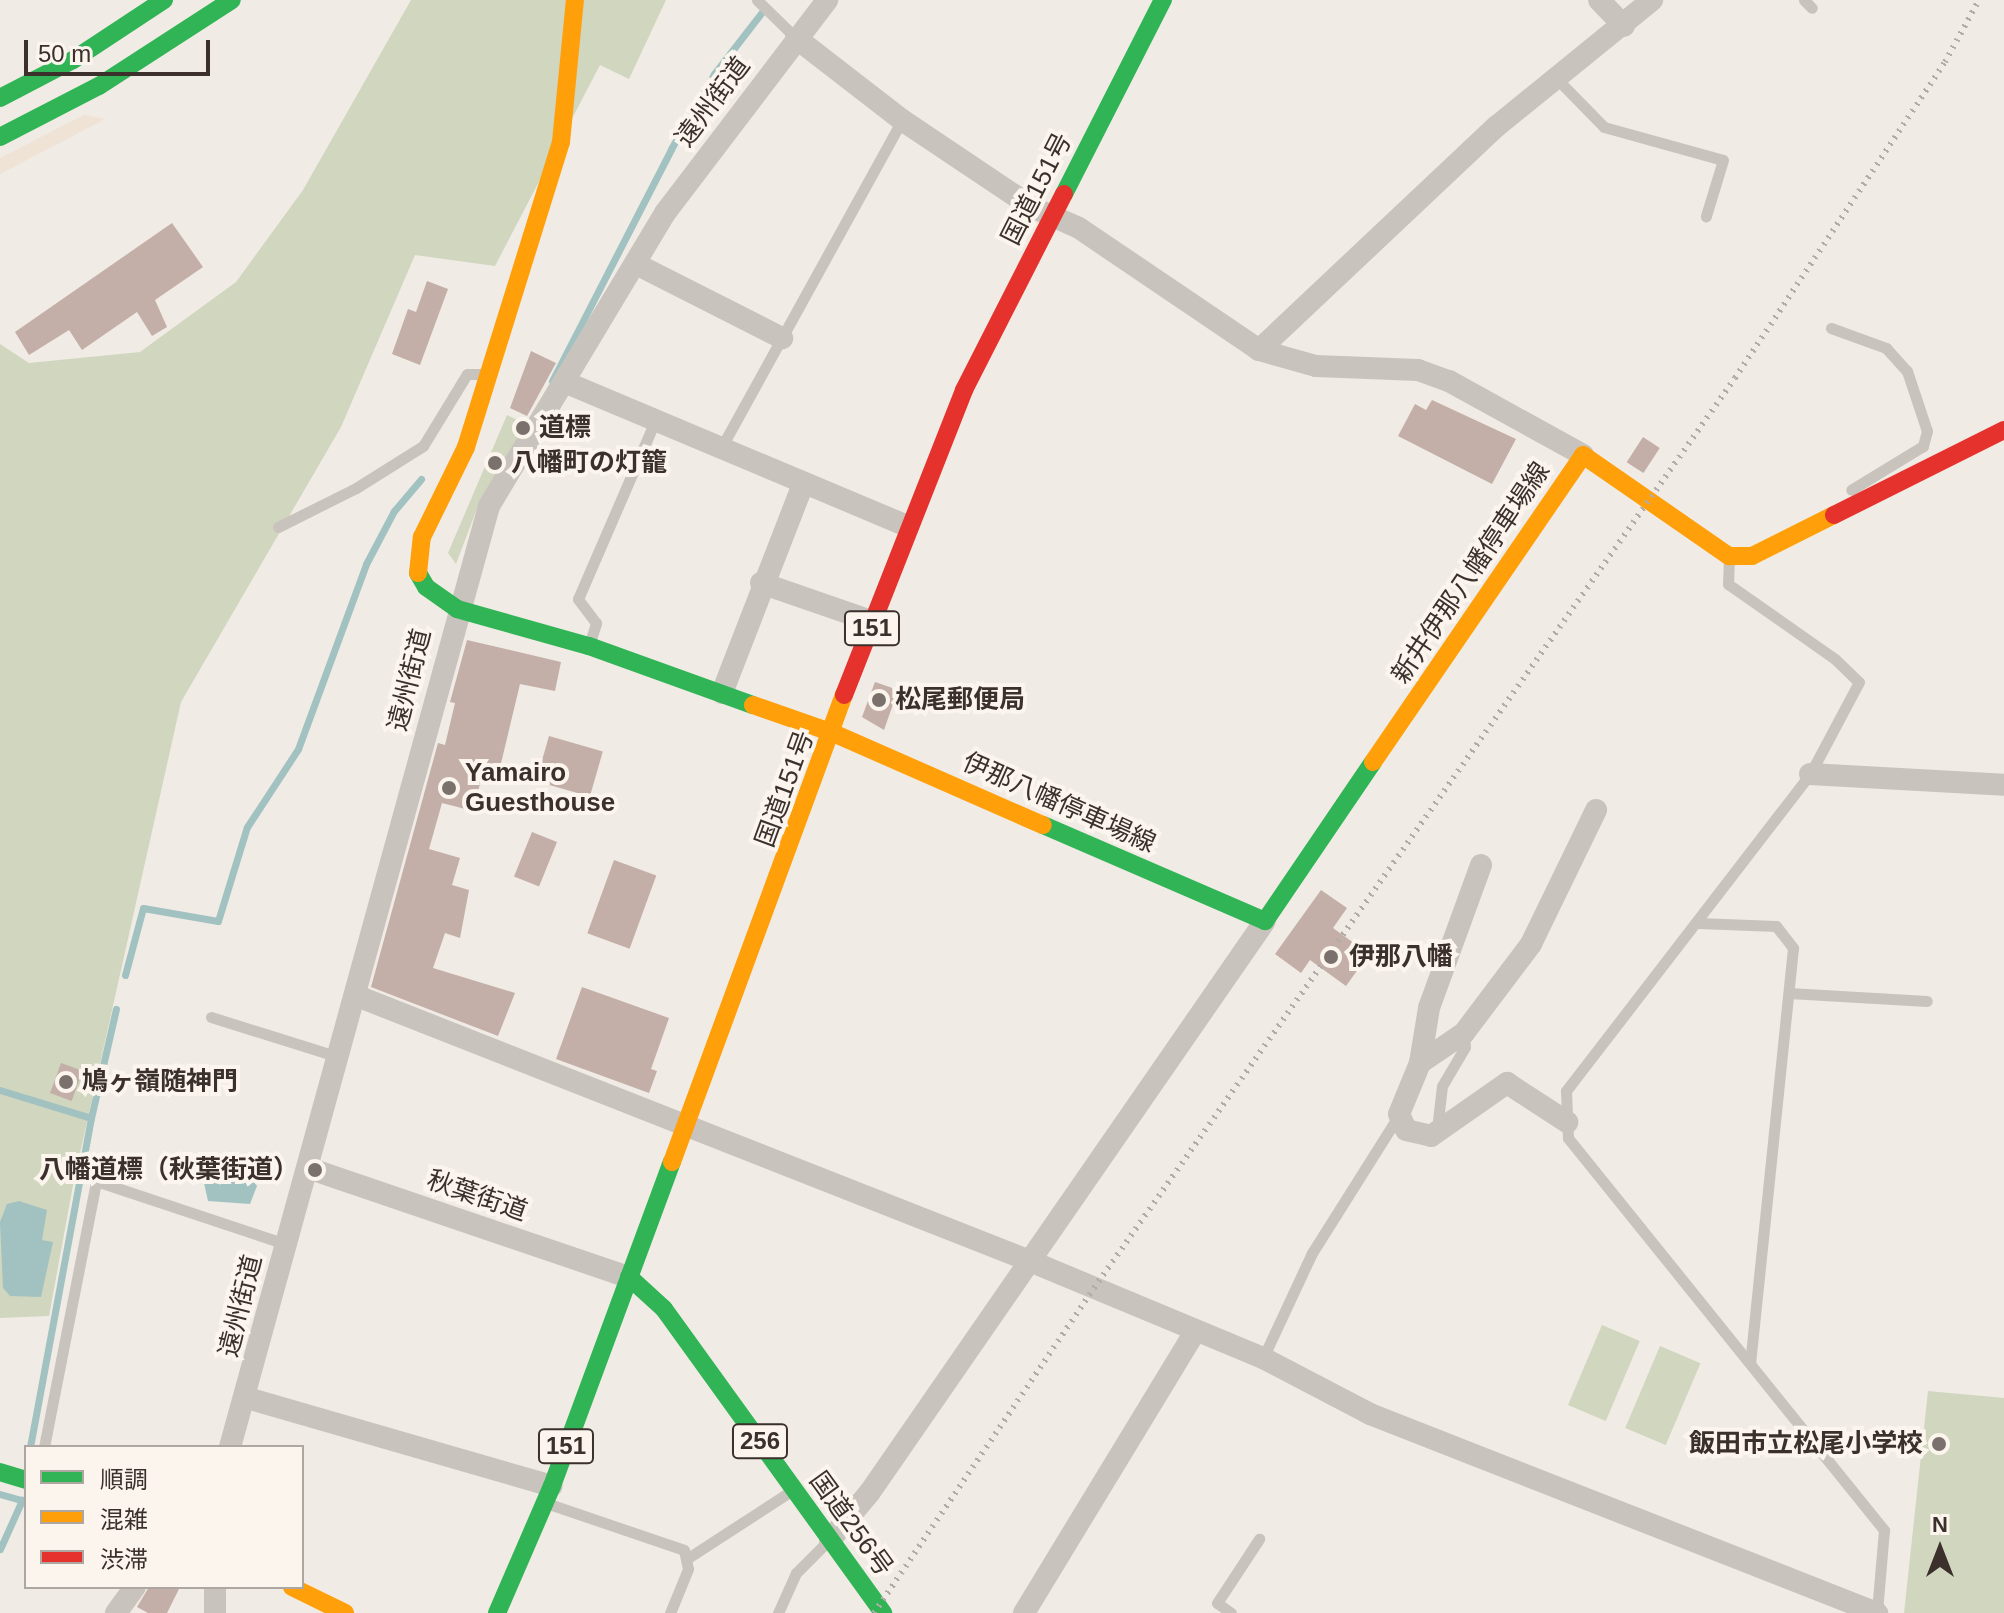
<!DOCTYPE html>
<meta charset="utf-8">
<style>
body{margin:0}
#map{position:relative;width:2004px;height:1613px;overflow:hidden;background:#f0ebe5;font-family:Arial,"Noto Sans JP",sans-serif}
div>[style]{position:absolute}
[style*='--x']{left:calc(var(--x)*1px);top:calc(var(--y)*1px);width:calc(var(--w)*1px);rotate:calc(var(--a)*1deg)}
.green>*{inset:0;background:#d1d6bf;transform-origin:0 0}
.plaza>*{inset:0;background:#eee3d5}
.water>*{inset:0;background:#a1c2c1}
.stream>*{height:7px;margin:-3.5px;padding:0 3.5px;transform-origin:3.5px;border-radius:3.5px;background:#a1c2c1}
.building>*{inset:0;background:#c3afa7;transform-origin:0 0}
.lane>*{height:11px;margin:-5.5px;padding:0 5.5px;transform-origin:5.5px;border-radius:5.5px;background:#c9c3be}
.street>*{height:22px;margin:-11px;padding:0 11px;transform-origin:11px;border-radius:11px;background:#c9c3be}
.fast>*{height:18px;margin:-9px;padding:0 9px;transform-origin:9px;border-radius:9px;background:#30b455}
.slow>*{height:18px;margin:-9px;padding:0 9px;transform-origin:9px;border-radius:9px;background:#ff9f0a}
.jam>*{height:18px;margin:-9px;padding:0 9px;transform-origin:9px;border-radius:9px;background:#e5322d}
.rail>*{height:6px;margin-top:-3px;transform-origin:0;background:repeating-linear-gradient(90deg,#b1aca8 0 2px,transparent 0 8px)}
.dots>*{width:22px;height:22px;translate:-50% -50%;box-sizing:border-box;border:4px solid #fbf5ee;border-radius:50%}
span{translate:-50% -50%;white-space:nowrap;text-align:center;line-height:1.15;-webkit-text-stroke:8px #fbf5ee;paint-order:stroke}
.shield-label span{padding:2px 6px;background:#fbf5ee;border:2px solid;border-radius:6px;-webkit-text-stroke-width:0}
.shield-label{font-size:24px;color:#3b302b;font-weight:700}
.street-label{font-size:26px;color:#3b302b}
.poi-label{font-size:26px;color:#3b302b;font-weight:700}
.left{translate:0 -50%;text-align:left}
.right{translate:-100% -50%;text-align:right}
.legend{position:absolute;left:24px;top:1445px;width:280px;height:144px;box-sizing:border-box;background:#fbf5ee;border:2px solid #aea6a0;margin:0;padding:10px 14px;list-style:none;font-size:24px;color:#3b302b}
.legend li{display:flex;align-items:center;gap:16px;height:40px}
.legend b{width:40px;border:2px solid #aea6a0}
.north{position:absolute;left:1900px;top:1509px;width:80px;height:80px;-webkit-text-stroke:6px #fbf5ee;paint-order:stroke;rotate:0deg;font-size:22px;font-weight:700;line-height:32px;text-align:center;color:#3b302b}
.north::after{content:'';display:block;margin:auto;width:28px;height:36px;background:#3b302b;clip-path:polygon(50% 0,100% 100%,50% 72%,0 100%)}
.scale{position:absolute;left:24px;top:40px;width:186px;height:36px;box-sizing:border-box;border:4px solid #3b302b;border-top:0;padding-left:10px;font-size:24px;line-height:28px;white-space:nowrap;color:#3b302b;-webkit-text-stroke:6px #fbf5ee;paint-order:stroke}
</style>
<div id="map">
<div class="green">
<div style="clip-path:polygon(411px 0,666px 0,629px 79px,600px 65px,495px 266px,415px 255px,341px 427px,181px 702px,74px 1180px,49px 1316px,0 1318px,0 344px,29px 363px,140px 352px,236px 282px,303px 190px)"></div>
<div style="clip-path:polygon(507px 415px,529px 426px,481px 498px,456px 564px,448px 553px)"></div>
<div style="left:1602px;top:1325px;width:41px;height:87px;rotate:23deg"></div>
<div style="left:1660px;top:1346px;width:44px;height:89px;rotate:23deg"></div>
<div style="clip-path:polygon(1928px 1391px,2004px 1398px,2004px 1613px,1904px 1613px)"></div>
</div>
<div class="plaza">
<div style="clip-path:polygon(84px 115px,105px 119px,0 174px,0 158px)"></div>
</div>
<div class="water">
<div style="clip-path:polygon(235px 1170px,247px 1173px,257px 1186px,250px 1204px,208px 1201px,204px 1183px,217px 1172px)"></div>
<div style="clip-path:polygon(19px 1201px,47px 1210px,42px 1240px,53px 1242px,41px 1297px,10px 1296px,3px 1288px,0 1222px,7px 1204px)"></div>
</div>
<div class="stream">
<div style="--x:552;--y:381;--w:261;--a:-62.8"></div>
<div style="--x:671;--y:149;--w:86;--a:-60.2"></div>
<div style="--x:714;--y:74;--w:78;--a:-52.3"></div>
<div style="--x:125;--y:975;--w:69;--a:-75"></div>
<div style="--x:143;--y:908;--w:76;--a:9.8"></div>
<div style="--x:218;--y:921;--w:98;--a:-72.9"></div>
<div style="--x:247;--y:827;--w:93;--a:-56.8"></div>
<div style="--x:298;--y:749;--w:197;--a:-69.8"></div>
<div style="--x:366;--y:564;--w:60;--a:-62.2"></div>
<div style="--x:394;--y:511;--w:42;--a:-49.8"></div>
<div style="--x:0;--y:1090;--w:95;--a:17.1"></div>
<div style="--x:30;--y:1447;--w:335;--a:-79.5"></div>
<div style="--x:91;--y:1118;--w:112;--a:-77.1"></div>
<div style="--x:0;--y:1494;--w:26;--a:16"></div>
<div style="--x:0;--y:1549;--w:54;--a:-65.8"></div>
</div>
<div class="building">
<div style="clip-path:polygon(172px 223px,203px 267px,155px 300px,167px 327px,152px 336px,137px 312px,82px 350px,69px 330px,29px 355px,15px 332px)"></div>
<div style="clip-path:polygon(427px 281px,448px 289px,420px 365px,392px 354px,408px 309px,416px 312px)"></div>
<div style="clip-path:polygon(531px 351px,556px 363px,527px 416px,510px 408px)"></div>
<div style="clip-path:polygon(1432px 400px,1516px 439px,1492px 484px,1398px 436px,1415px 404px,1426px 410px)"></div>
<div style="left:1643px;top:437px;width:20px;height:30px;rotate:33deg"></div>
<div style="clip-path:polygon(467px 640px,561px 662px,555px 691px,520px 684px,497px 780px,482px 776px,473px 811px,442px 803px,429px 849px,460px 858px,452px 885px,469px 890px,460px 938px,445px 933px,433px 968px,515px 993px,498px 1036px,371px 987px,438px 743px,445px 745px,455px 703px,450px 702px)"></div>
<div style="clip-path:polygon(875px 682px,898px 690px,884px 730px,862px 717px)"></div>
<div style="left:549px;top:736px;width:56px;height:47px;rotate:16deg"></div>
<div style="left:532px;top:832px;width:27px;height:48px;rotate:22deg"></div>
<div style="left:614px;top:860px;width:45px;height:78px;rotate:20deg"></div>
<div style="clip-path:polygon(1321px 890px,1347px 908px,1333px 928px,1369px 954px,1346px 986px,1310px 960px,1301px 973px,1275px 954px)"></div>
<div style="clip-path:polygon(582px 987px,669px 1018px,651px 1069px,657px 1071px,649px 1093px,556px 1059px)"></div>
<div style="left:61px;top:1063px;width:23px;height:32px;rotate:20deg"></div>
<div style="clip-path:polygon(149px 1587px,180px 1587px,167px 1613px,148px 1613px,137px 1607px)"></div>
</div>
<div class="lane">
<div style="--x:757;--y:0;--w:54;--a:44.3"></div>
<div style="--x:1804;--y:0;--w:11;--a:45"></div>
<div style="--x:1557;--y:79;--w:67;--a:45.6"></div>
<div style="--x:1604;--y:127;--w:123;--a:15.5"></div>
<div style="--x:1723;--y:160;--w:59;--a:106.9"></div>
<div style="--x:1831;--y:328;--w:59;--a:20"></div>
<div style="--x:1886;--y:348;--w:31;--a:48"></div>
<div style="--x:1907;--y:371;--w:63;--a:71.6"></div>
<div style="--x:1927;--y:431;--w:16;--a:105"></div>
<div style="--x:1923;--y:446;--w:84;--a:148.6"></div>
<div style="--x:721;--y:448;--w:375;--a:-61.1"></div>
<div style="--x:278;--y:527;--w:87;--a:-26.6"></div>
<div style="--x:356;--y:488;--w:79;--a:-32.1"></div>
<div style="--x:423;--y:446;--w:84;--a:-58.6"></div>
<div style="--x:467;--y:374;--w:17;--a:0"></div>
<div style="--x:1729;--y:557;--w:27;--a:92"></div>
<div style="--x:1728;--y:584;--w:131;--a:35"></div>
<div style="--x:1835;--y:659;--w:33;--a:44"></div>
<div style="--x:1859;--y:682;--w:104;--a:118"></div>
<div style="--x:1810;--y:774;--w:400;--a:127.6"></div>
<div style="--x:1566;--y:1091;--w:47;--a:87.6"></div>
<div style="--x:1568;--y:1138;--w:504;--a:51.13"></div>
<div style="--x:1884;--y:1530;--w:82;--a:94.9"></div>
<div style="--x:590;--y:642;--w:20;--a:-72"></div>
<div style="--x:596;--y:623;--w:30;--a:-127"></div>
<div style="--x:578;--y:599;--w:194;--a:-66.6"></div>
<div style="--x:1698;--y:923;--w:78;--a:2.2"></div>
<div style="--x:1776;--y:926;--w:28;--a:52"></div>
<div style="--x:1793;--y:948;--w:416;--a:95.9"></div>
<div style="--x:1789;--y:993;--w:138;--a:3.3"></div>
<div style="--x:211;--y:1017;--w:134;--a:17.4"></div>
<div style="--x:1437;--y:1129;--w:43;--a:-83.4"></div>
<div style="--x:1442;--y:1086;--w:45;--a:-59.5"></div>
<div style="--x:1465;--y:1047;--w:14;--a:-94"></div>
<div style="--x:1263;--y:1358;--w:116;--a:-65"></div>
<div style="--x:1312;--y:1253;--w:163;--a:-57.8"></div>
<div style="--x:44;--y:1447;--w:271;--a:-78.9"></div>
<div style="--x:96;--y:1181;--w:199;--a:18.4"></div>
<div style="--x:552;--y:1505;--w:139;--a:18.8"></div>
<div style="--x:684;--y:1550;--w:19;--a:78"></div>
<div style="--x:688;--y:1569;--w:48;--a:112.2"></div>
<div style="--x:688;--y:1558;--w:119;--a:-33"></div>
<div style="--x:778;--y:1613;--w:44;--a:-65.8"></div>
<div style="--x:796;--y:1573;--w:40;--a:-45"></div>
<div style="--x:1231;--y:1613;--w:17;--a:-144"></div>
<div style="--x:1217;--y:1603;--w:77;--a:-56.7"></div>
</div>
<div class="street">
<div style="--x:1599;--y:0;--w:36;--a:46"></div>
<div style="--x:796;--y:38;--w:134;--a:37.7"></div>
<div style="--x:902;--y:120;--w:156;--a:33.8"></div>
<div style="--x:1032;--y:207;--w:51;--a:24.1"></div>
<div style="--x:1079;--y:228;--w:217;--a:34.1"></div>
<div style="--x:1259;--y:350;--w:59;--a:15.7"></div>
<div style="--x:1316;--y:366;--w:102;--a:2.2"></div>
<div style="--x:1418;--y:370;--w:33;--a:20"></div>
<div style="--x:1449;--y:381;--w:153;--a:28.9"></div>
<div style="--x:636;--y:264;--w:164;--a:26.9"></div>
<div style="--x:1259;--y:350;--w:327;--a:-43.3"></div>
<div style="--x:1497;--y:126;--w:200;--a:-39.1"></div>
<div style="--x:567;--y:383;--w:369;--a:22.8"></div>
<div style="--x:761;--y:583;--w:120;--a:19"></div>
<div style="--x:722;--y:693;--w:224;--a:-68.8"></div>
<div style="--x:1810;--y:774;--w:194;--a:3.2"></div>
<div style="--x:1481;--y:865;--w:152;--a:110"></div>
<div style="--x:1429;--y:1008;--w:56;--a:99.3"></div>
<div style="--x:1420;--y:1063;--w:55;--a:112.4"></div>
<div style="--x:1399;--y:1114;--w:17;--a:66"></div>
<div style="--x:1406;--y:1130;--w:26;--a:13"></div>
<div style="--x:1431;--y:1136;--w:93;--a:-34.9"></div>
<div style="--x:1507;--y:1083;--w:72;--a:33"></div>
<div style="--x:357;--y:996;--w:723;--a:21.49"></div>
<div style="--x:1030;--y:1261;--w:252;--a:22.6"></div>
<div style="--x:1263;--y:1358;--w:121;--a:27.6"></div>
<div style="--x:1370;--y:1414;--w:545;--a:21.43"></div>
<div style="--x:1420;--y:1063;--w:53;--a:-34.3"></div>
<div style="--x:1464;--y:1033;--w:111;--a:-53"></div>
<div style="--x:1531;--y:944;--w:149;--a:-64.1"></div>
<div style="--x:308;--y:1168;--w:339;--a:18.8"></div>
<div style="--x:247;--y:1398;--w:317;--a:16.1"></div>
<div style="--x:230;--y:1447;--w:976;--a:-74.61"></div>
<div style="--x:489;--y:506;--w:342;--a:-59"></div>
<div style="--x:665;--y:213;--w:268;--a:-52.7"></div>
<div style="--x:830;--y:1540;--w:62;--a:-50.2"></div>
<div style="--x:870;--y:1492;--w:694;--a:-55.33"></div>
<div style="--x:215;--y:1587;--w:26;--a:90"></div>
<div style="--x:116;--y:1613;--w:32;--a:-54"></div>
<div style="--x:1024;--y:1613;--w:329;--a:-58.7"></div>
</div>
<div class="fast">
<div style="--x:0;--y:98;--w:82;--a:-27.5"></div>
<div style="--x:73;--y:60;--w:109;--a:-33.4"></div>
<div style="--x:0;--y:137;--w:111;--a:-27.3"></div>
<div style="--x:99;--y:86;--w:158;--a:-32.9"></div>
<div style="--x:1064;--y:194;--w:218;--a:-63"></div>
<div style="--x:418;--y:573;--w:16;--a:60"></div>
<div style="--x:426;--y:587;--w:38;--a:35"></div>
<div style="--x:457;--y:609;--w:137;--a:15.7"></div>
<div style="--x:589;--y:646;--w:174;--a:19.8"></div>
<div style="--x:1043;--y:825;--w:242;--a:23.4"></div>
<div style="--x:1265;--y:921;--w:192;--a:-55.8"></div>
<div style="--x:629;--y:1277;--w:47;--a:42.4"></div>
<div style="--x:664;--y:1309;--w:375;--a:54.2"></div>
<div style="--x:0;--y:1472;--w:27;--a:17"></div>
<div style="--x:497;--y:1613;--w:138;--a:-66.6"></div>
<div style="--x:552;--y:1486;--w:346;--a:-69.7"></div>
</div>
<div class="slow">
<div style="--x:418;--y:573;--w:36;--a:-84"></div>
<div style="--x:422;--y:537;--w:100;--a:-63.9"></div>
<div style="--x:466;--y:447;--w:319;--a:-72.7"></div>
<div style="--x:561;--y:142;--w:143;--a:-84.4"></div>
<div style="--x:753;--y:705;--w:85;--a:19.3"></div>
<div style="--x:833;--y:733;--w:229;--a:23.7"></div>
<div style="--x:1373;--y:762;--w:372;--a:-55.6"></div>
<div style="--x:1583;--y:455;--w:178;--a:34.7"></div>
<div style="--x:1729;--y:556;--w:23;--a:0"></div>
<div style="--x:1752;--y:556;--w:92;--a:-26.6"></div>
<div style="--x:672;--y:1162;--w:498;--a:-69.8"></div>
<div style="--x:292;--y:1587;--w:59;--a:26.1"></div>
</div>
<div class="jam">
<div style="--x:1834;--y:515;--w:190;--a:-26.6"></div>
<div style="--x:844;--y:695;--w:328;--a:-68.5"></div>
<div style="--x:964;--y:390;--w:220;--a:-63"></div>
</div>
<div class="rail">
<div style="--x:874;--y:1613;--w:392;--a:-55.9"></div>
<div style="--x:1094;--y:1288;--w:1113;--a:-54.84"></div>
<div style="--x:1735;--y:378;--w:379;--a:-56.4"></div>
<div style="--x:1945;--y:62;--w:71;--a:-61.3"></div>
</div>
<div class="dots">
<div style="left:523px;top:428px;background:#7a716c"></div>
<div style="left:495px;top:463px;background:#7a716c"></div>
<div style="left:879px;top:700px;background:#7a716c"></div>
<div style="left:449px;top:788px;background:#7a716c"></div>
<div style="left:1331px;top:957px;background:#7a716c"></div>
<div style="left:66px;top:1082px;background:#7a716c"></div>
<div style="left:315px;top:1170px;background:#7a716c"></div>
<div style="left:1939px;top:1444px;background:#7a716c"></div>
</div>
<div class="shield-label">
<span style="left:872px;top:628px">151</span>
<span style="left:760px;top:1441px">256</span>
<span style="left:566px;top:1446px">151</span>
</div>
<div class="street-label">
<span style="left:713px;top:102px;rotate:-53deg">遠州街道</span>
<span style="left:1037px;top:189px;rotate:-63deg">国道151号</span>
<span style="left:1471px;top:573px;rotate:-56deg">新井伊那八幡停車場線</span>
<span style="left:410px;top:680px;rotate:-76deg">遠州街道</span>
<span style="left:785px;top:789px;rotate:-70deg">国道151号</span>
<span style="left:1059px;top:803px;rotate:24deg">伊那八幡停車場線</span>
<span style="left:477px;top:1196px;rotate:19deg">秋葉街道</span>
<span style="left:241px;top:1306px;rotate:-76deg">遠州街道</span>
<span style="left:851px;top:1524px;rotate:54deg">国道256号</span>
</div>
<div class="poi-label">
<span class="left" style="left:539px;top:428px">道標</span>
<span class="left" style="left:511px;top:463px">八幡町の灯籠</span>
<span class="left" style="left:895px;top:700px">松尾郵便局</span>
<span class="left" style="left:465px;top:788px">Yamairo<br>Guesthouse</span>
<span class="left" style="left:1349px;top:957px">伊那八幡</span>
<span class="left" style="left:82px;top:1082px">鳩ヶ嶺随神門</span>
<span class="right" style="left:299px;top:1170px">八幡道標（秋葉街道）</span>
<span class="right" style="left:1923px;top:1444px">飯田市立松尾小学校</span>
</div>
<ul class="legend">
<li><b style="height:10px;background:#30b455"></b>順調</li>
<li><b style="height:10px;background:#ff9f0a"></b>混雑</li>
<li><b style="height:10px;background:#e5322d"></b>渋滞</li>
</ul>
<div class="north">N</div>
<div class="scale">50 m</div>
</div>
